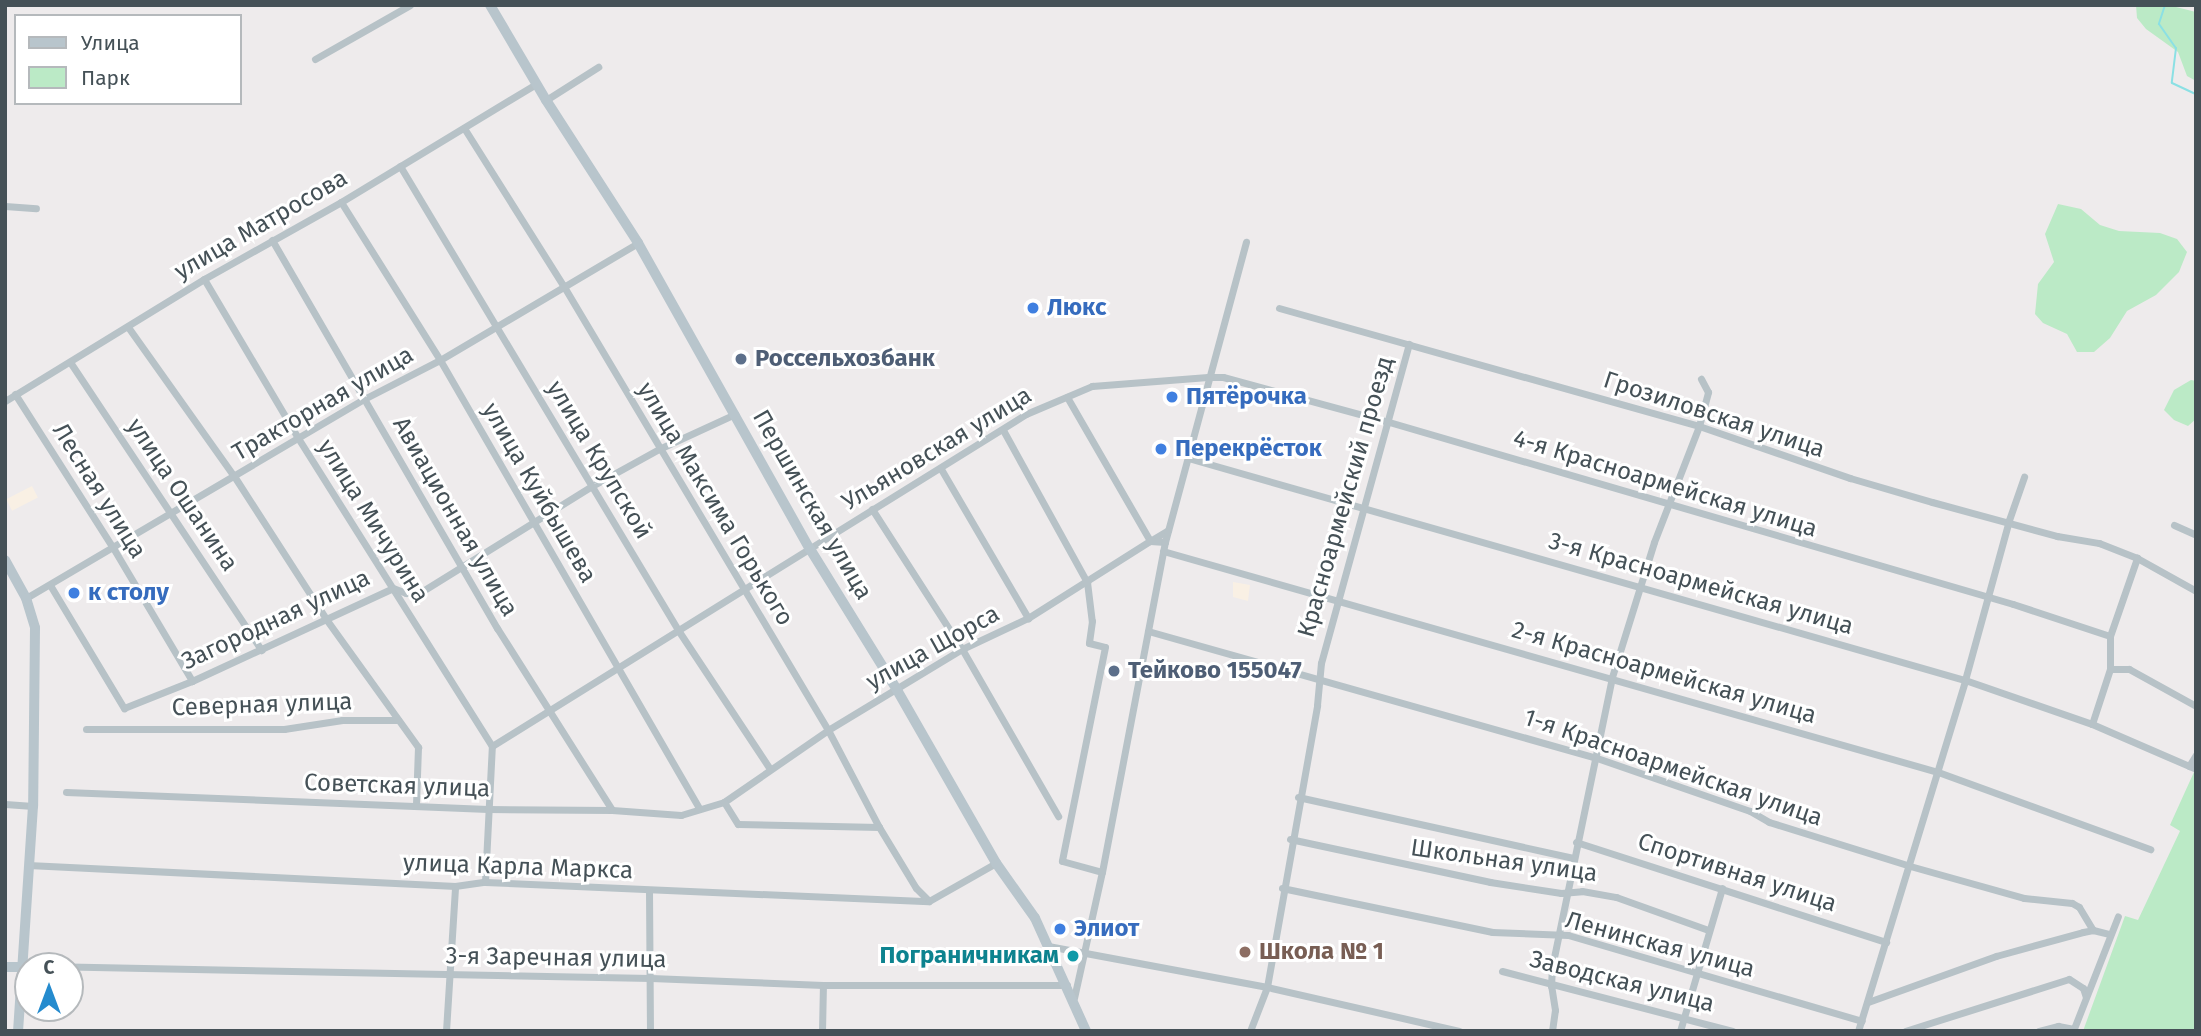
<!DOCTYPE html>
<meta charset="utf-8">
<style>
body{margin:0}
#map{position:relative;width:2201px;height:1036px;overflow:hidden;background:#eeebec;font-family:"Fira Sans",sans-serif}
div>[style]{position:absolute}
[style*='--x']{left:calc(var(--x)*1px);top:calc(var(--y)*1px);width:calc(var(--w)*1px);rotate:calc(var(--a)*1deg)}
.commercial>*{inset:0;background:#f9f0e4;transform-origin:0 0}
.green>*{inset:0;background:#bbeac6}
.stream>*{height:2px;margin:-1px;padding:0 1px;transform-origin:1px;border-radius:1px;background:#8be0e4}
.street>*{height:7px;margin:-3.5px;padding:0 3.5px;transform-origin:3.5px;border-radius:3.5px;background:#b7c2c7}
.secondary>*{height:10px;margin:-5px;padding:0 5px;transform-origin:5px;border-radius:5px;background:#b8c5cc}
.dots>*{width:19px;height:19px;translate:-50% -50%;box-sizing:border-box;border:4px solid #fff;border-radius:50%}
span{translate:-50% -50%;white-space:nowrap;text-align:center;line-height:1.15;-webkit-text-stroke:6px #fff;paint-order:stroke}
.street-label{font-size:24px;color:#455157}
.shop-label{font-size:24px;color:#366cbe;font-weight:700}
.left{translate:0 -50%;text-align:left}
.service-label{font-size:24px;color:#4e5e75;font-weight:700}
.education-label{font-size:24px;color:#785e54;font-weight:700}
.culture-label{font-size:24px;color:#0d838f;font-weight:700}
.right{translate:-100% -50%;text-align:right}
.frame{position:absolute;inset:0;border:7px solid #455157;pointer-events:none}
.legend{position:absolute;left:14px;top:14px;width:228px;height:91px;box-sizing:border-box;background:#fff;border:2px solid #b5b9bc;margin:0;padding:9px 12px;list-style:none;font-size:21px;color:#455157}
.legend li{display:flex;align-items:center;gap:14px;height:35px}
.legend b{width:35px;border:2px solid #b5b9bc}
.north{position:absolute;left:14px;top:952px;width:70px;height:70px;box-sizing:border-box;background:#fff;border:2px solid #b5b9bc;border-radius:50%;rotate:0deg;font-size:19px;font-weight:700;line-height:28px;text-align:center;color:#455157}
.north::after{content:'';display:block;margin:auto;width:24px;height:32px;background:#258bce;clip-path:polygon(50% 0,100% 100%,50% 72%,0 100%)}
</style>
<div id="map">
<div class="commercial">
<div style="left:32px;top:486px;width:13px;height:29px;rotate:63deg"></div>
<div style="clip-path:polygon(1233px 582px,1250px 585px,1248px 601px,1233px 597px)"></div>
</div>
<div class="green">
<div style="clip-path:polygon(2136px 5px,2168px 5px,2196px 12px,2196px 81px,2187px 76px,2178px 52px,2146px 29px,2137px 18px)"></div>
<div style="clip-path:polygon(2058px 204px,2081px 209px,2100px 225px,2119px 231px,2160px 233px,2177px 239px,2187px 252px,2179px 272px,2156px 295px,2127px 311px,2110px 338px,2094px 352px,2077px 352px,2067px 334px,2043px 323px,2035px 314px,2038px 284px,2054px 262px,2045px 234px)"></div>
<div style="clip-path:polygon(2191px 380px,2196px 381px,2196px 419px,2188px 426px,2174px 420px,2164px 410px,2174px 390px)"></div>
<div style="clip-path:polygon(2194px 772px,2196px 1027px,2194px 1031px,2083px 1031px,2125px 916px,2138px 920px,2180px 831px,2170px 825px)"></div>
</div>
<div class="stream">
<div style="--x:2165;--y:5;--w:20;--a:108"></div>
<div style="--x:2159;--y:24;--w:29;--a:55"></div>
<div style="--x:2176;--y:48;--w:35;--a:97"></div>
<div style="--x:2172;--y:83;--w:26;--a:25"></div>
</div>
<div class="street">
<div style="--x:315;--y:59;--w:109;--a:-29.6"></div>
<div style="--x:546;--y:100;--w:62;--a:-32.4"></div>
<div style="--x:464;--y:128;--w:186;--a:57.8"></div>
<div style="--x:563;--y:285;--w:518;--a:59.23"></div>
<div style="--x:828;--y:730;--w:110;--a:62.3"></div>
<div style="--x:879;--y:827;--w:71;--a:58.8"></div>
<div style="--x:916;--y:888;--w:18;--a:45"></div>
<div style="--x:400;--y:166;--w:541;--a:59.07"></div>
<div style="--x:678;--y:630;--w:167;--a:56.5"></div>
<div style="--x:341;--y:202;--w:186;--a:57.9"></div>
<div style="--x:440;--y:360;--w:517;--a:59.97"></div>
<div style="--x:5;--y:206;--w:31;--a:4"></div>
<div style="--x:272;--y:240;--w:449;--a:59.9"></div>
<div style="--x:497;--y:628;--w:215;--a:57.7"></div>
<div style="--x:204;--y:279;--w:185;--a:59.4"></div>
<div style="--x:298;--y:438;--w:364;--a:57.8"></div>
<div style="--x:1279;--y:308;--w:436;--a:15.7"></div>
<div style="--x:1699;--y:426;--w:160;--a:19"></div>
<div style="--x:1850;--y:478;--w:85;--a:16.3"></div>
<div style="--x:1932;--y:502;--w:130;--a:15.2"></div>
<div style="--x:2057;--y:536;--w:43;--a:9.5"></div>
<div style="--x:2099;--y:543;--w:41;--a:21.5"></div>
<div style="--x:2137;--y:558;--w:68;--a:29.2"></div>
<div style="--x:128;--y:327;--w:183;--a:54.6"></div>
<div style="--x:234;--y:476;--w:170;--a:57.2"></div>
<div style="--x:326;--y:619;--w:158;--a:54.3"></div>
<div style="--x:418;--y:747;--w:58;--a:92"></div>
<div style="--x:70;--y:362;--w:346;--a:56.4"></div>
<div style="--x:15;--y:394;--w:180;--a:57.5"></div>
<div style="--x:112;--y:546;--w:157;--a:59.3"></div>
<div style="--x:1067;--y:397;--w:166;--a:60"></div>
<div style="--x:1150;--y:541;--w:21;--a:-31"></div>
<div style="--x:5;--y:401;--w:233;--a:-31.5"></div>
<div style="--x:204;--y:279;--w:157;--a:-29.3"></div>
<div style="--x:341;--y:202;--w:228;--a:-31.2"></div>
<div style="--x:1003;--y:430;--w:174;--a:61.1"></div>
<div style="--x:1087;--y:582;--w:39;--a:83"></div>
<div style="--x:1092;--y:621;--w:22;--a:98"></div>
<div style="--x:1089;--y:643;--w:16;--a:14"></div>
<div style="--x:1105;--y:647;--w:218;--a:101.4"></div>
<div style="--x:1062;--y:861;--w:41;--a:15.4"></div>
<div style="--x:1188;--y:458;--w:808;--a:15.95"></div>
<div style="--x:1965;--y:680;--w:134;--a:19.1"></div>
<div style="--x:2092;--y:724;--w:113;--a:23.4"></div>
<div style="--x:941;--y:469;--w:173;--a:59.7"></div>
<div style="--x:872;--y:509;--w:166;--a:57.3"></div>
<div style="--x:962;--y:649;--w:193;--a:60.1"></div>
<div style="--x:2174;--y:525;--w:24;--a:24"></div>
<div style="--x:1163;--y:551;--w:806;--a:15.92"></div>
<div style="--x:1938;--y:772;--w:226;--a:20"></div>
<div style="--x:50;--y:585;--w:144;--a:59"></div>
<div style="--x:124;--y:708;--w:73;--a:-21.7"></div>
<div style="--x:192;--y:681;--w:221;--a:-24.8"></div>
<div style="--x:393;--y:588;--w:14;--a:21"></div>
<div style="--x:406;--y:593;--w:15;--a:-4"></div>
<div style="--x:421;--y:592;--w:201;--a:-31.8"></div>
<div style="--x:592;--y:486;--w:77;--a:-28.9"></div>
<div style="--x:659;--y:449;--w:84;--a:-24.7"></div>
<div style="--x:26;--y:598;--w:392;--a:-30.5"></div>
<div style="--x:364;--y:399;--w:85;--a:-27.2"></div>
<div style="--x:440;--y:360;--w:230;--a:-30.6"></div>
<div style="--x:1148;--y:631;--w:463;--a:15.8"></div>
<div style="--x:1594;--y:757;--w:165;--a:19.1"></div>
<div style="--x:1750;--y:811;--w:22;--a:30"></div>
<div style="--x:1769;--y:822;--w:148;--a:17.3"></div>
<div style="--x:1910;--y:866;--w:118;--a:15.7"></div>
<div style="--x:2024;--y:898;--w:48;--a:5.9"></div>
<div style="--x:2072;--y:903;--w:8;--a:30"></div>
<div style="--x:2079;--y:907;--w:27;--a:59"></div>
<div style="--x:2110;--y:669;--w:19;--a:0"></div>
<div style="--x:2129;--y:669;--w:77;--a:28.9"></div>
<div style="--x:2092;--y:724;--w:58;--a:-71.9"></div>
<div style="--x:2110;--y:669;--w:33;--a:-90"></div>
<div style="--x:2110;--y:636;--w:83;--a:-70.9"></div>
<div style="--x:86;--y:729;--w:198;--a:0"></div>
<div style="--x:284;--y:729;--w:59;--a:-8.8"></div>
<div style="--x:342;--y:720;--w:56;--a:0"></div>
<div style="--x:492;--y:746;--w:629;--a:-31.87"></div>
<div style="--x:1026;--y:414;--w:72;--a:-23"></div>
<div style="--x:1092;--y:386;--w:116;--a:-4.4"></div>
<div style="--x:1208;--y:377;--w:15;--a:0"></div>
<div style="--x:1223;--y:377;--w:172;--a:15.2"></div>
<div style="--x:1389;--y:422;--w:650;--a:16.26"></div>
<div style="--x:2013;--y:604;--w:102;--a:18.3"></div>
<div style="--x:2189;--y:766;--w:13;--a:-58"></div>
<div style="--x:66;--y:792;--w:422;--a:2.3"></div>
<div style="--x:488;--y:809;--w:124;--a:0.5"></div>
<div style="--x:612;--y:810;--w:69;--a:4.1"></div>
<div style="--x:681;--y:815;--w:45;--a:-16.8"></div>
<div style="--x:724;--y:802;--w:126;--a:-34.7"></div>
<div style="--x:828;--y:730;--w:157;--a:-31.2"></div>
<div style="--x:962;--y:649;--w:73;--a:-25.2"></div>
<div style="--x:1028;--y:618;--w:144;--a:-32.3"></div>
<div style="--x:1150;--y:541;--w:15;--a:4"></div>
<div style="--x:1298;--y:797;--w:282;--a:12.5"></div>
<div style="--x:724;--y:802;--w:26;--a:58"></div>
<div style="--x:738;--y:824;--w:141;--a:1.2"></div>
<div style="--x:5;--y:804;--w:28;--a:4"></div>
<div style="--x:1290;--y:839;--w:205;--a:12.1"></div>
<div style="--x:1490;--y:882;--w:72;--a:8.8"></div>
<div style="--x:1561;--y:893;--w:21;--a:-5"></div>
<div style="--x:1582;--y:891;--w:35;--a:10"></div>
<div style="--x:1616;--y:897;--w:98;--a:19.7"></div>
<div style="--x:1576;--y:842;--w:326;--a:17.9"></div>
<div style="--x:28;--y:865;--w:428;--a:2.8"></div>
<div style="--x:455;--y:886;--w:30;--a:-8"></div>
<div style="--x:485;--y:882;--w:444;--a:2.5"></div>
<div style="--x:929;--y:901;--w:77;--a:-29.6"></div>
<div style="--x:485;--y:882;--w:136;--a:-87.1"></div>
<div style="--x:1282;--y:888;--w:215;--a:11.8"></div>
<div style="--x:1492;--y:932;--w:76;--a:2.3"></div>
<div style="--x:1568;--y:935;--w:306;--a:16.3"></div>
<div style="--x:649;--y:890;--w:141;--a:89.6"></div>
<div style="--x:1048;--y:946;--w:223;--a:10.6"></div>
<div style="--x:1267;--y:987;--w:197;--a:12.9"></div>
<div style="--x:44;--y:966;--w:607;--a:1.13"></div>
<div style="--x:651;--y:978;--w:172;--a:2.3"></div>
<div style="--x:823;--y:985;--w:244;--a:0"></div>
<div style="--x:1502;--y:971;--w:238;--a:14.6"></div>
<div style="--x:1074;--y:998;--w:129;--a:-77.5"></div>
<div style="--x:1102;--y:872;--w:336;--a:-79.2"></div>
<div style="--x:1165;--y:542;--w:311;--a:-74.9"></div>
<div style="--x:1868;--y:1002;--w:136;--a:-19.8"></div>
<div style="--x:1996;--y:956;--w:90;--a:-15.4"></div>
<div style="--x:2083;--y:932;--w:10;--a:-11"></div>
<div style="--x:2093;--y:930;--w:16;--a:14"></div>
<div style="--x:446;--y:1031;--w:145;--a:-86.4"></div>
<div style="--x:822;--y:1031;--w:46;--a:-88.8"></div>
<div style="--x:1250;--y:1031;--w:47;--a:-68.9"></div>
<div style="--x:1267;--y:987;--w:286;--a:-79.9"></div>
<div style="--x:1317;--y:705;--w:42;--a:-84.6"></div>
<div style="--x:1321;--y:663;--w:331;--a:-74.6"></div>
<div style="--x:1552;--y:1031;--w:21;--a:-82"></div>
<div style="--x:1555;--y:1010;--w:24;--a:-99"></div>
<div style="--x:1551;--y:986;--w:19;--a:-87"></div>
<div style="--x:1552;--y:967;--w:296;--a:-78.3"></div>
<div style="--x:1612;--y:677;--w:141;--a:-72.7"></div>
<div style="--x:1654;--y:542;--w:124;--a:-68.8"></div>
<div style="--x:1699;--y:426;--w:35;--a:-75"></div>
<div style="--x:1708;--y:392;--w:15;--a:-118"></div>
<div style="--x:1680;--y:1031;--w:149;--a:-73.6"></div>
<div style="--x:1858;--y:1031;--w:367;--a:-73"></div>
<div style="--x:1965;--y:680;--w:166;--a:-74.6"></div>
<div style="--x:2009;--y:520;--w:46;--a:-70.8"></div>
<div style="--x:1905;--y:1031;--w:172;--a:-17.6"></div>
<div style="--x:2069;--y:979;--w:17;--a:33"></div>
<div style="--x:2083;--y:988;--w:9;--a:72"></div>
<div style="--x:2039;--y:1031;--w:20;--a:-15"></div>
<div style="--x:2058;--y:1026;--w:16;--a:11"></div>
<div style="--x:2073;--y:1031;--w:123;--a:-68.6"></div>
</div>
<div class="secondary">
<div style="--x:490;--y:5;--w:110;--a:59.5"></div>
<div style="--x:546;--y:100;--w:170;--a:57.2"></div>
<div style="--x:638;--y:243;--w:351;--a:60.7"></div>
<div style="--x:810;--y:549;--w:166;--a:58.3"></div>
<div style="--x:897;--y:690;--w:199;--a:60.2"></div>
<div style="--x:996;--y:863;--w:67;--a:54.7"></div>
<div style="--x:1035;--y:918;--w:124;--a:65.7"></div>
<div style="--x:5;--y:560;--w:43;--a:61.1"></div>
<div style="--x:26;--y:598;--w:31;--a:73"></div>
<div style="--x:35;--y:628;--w:178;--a:90.6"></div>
<div style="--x:33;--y:806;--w:225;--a:93.8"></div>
<div style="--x:5;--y:967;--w:18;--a:0"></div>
</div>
<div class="dots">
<div style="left:1033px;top:308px;background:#3f7fe0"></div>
<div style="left:741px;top:359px;background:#5c6f8a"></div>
<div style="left:1172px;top:397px;background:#3f7fe0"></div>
<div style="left:1161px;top:449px;background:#3f7fe0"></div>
<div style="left:74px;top:593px;background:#3f7fe0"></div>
<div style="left:1114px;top:671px;background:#5c6f8a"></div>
<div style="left:1060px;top:929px;background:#3f7fe0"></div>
<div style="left:1245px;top:952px;background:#8d6e63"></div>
<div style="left:1073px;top:956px;background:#0f9aa8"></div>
</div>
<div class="street-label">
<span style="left:261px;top:225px;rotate:-30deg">улица Матросова</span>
<span style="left:323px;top:404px;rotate:-30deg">Тракторная улица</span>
<span style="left:1714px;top:415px;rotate:18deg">Грозиловская улица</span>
<span style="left:937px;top:449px;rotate:-31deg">Ульяновская улица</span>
<span style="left:599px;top:460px;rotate:59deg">улица Крупской</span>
<span style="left:1665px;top:484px;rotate:17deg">4-я Красноармейская улица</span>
<span style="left:99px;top:491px;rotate:58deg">Лесная улица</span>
<span style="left:539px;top:493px;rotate:60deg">улица Куйбышева</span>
<span style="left:182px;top:495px;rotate:56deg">улица Ошанина</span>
<span style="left:1346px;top:497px;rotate:-74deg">Красноармейский проезд</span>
<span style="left:715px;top:504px;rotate:59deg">улица Максима Горького</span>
<span style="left:812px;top:505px;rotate:60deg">Першинская улица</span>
<span style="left:455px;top:517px;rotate:60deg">Авиационная улица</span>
<span style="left:373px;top:521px;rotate:58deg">улица Мичурина</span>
<span style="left:1701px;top:584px;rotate:16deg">3-я Красноармейская улица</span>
<span style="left:276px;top:620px;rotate:-25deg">Загородная улица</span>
<span style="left:933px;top:648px;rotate:-29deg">улица Щорса</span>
<span style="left:1664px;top:673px;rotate:16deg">2-я Красноармейская улица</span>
<span style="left:262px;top:705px;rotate:-2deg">Северная улица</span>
<span style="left:1673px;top:768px;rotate:19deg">1-я Красноармейская улица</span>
<span style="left:397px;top:786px;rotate:2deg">Советская улица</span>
<span style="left:1504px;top:861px;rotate:8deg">Школьная улица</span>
<span style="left:518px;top:867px;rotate:2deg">улица Карла Маркса</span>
<span style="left:1737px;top:873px;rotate:18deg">Спортивная улица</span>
<span style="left:1660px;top:945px;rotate:15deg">Ленинская улица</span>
<span style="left:556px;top:958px;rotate:1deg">3-я Заречная улица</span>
<span style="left:1622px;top:982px;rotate:14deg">Заводская улица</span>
</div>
<div class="shop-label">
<span class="left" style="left:1047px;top:308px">Люкс</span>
<span class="left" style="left:1186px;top:397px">Пятёрочка</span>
<span class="left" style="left:1175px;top:449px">Перекрёсток</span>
<span class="left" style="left:88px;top:593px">к столу</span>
<span class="left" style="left:1074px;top:929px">Элиот</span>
</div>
<div class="service-label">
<span class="left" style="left:755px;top:359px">Россельхозбанк</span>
<span class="left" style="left:1128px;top:671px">Тейково 155047</span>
</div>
<div class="education-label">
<span class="left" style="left:1259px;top:952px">Школа № 1</span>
</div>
<div class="culture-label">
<span class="right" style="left:1059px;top:956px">Пограничникам</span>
</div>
<div class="frame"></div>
<ul class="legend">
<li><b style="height:9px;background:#b8c5cc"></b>Улица</li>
<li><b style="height:19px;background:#bbeac6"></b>Парк</li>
</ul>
<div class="north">С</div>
</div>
